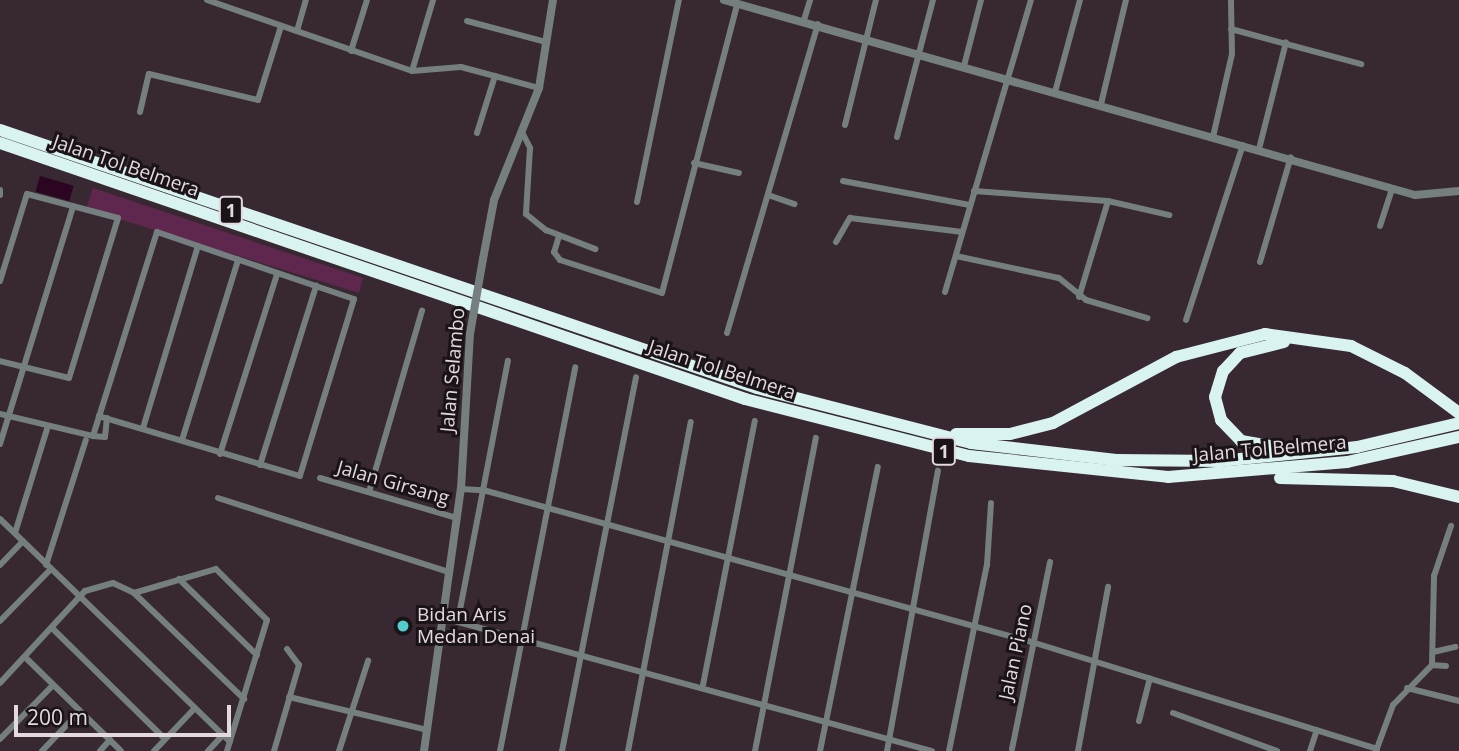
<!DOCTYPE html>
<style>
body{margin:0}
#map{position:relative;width:1459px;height:751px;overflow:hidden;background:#372831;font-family:"Open Sans",sans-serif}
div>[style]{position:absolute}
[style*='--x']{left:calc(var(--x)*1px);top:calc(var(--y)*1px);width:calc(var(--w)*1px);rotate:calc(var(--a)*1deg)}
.green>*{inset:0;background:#5f274e}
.water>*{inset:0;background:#2c0522;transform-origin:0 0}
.minor>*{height:6px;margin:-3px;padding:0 3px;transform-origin:3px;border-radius:3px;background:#757f7f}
.tertiary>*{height:8px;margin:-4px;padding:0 4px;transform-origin:4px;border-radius:4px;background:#757f7f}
.motorway>*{height:12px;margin:-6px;padding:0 6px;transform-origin:6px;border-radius:6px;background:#d9f3f1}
.tertiary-bridge>*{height:8px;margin:-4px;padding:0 4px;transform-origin:4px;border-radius:4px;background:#757f7f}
.dots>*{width:19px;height:19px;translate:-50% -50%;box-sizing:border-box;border:4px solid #1a1317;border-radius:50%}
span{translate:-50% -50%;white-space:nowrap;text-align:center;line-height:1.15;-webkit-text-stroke:6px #1a1317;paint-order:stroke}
.shield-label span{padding:2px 5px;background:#1a1317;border:2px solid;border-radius:5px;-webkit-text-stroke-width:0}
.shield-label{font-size:18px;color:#e3d9df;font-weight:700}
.street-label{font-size:19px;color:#e3d9df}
.poi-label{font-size:19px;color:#e3d9df}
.left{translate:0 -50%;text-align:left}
.scale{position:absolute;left:14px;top:705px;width:217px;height:32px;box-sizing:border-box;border:4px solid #e3d9df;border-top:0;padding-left:9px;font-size:21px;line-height:24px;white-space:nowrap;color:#e3d9df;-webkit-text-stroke:5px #1a1317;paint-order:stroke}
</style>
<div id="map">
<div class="green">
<div style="clip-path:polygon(93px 188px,363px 278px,359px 293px,122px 220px,87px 206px)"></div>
</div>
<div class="water">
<div style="left:40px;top:176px;width:35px;height:16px;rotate:16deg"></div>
</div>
<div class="minor">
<div style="--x:207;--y:0;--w:217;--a:19.1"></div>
<div style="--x:412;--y:71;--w:49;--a:-4.7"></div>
<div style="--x:461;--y:67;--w:81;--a:15.1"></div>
<div style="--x:804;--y:20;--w:21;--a:-73"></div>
<div style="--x:467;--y:21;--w:82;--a:14.9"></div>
<div style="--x:1231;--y:29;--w:135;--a:15.1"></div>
<div style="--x:297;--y:31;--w:32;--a:-74"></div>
<div style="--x:351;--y:51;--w:53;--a:-72.6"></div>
<div style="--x:964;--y:66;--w:68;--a:-75.6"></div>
<div style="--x:412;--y:71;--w:74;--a:-73.5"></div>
<div style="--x:1055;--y:92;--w:95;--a:-74.8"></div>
<div style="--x:1101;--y:104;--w:107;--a:-76.5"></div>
<div style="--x:140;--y:112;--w:39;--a:-77"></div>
<div style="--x:149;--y:74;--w:112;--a:13.4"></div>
<div style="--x:258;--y:100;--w:77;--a:-72.7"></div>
<div style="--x:845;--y:125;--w:129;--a:-76.1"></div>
<div style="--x:477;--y:133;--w:60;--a:-72.5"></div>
<div style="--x:523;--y:134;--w:16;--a:63"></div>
<div style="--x:530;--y:148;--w:66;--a:93.5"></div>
<div style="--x:526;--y:214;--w:26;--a:39"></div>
<div style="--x:546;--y:230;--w:53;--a:21.2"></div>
<div style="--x:897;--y:137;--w:142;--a:-75.3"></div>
<div style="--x:1213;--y:137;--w:85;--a:-77.1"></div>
<div style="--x:1232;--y:54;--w:54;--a:-91.1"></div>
<div style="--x:1259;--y:149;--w:110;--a:-75.8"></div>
<div style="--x:694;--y:163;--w:46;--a:12.5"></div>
<div style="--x:843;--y:181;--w:129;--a:10.7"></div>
<div style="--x:0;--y:190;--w:5;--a:90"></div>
<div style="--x:974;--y:191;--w:134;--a:4.3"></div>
<div style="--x:1108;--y:201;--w:63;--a:12.9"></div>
<div style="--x:768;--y:195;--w:28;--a:19"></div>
<div style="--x:637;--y:202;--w:206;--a:-78.3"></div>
<div style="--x:1380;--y:226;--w:40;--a:-72"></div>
<div style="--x:559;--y:236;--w:17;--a:107"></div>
<div style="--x:554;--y:252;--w:10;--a:53"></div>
<div style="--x:560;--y:260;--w:107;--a:17.9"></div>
<div style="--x:662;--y:293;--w:298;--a:-75.4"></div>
<div style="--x:836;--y:242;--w:28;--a:-60"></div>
<div style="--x:850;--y:218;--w:113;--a:7.1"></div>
<div style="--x:956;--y:256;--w:105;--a:12.1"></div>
<div style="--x:1059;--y:278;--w:35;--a:39"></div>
<div style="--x:1086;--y:300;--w:64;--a:16.4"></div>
<div style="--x:1260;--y:262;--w:109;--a:-73.6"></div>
<div style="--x:0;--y:281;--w:91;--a:-72.8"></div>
<div style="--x:27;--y:194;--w:94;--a:14.8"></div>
<div style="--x:118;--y:218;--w:167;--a:107"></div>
<div style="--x:69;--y:378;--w:71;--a:-166.2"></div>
<div style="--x:945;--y:292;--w:304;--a:-73.6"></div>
<div style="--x:1079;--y:297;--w:100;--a:-73.2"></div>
<div style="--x:1186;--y:320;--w:184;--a:-72"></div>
<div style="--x:727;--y:333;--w:322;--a:-73.6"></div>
<div style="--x:0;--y:414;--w:96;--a:13.3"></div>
<div style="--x:93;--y:436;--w:214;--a:-72.6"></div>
<div style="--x:157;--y:232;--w:208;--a:18.8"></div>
<div style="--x:354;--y:299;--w:185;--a:107"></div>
<div style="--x:300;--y:476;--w:210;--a:-163.4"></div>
<div style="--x:143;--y:428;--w:190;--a:-73.2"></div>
<div style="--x:93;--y:436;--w:12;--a:5"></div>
<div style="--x:105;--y:437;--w:19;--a:-84"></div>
<div style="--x:182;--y:440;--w:189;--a:-72.7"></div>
<div style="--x:0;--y:444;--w:249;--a:-72.9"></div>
<div style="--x:220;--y:454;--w:189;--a:-72.4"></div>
<div style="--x:260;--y:465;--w:188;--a:-72.6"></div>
<div style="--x:320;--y:478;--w:143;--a:16.3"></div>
<div style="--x:461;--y:489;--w:22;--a:3"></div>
<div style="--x:483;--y:490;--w:573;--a:15.49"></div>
<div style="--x:1035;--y:643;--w:358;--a:17.2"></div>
<div style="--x:369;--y:492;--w:189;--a:-73.7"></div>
<div style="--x:218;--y:498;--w:242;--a:17.8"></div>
<div style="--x:0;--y:519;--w:320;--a:44.1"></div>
<div style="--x:15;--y:533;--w:109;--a:-72.9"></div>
<div style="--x:0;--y:565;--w:33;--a:-46"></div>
<div style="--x:46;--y:565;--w:131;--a:-72.3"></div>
<div style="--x:179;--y:579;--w:109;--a:44.3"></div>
<div style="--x:134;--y:593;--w:85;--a:-16.3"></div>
<div style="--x:216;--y:569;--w:72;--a:45"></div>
<div style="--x:267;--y:620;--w:137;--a:107"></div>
<div style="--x:440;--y:617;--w:510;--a:15.24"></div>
<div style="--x:458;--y:620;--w:264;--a:-79.1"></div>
<div style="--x:0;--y:621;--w:71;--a:-45.6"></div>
<div style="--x:52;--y:628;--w:158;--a:44.5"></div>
<div style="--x:1433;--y:652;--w:23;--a:-13"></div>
<div style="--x:25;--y:657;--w:134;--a:44.4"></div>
<div style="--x:1432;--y:665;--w:14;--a:4"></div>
<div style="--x:0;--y:683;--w:125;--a:-47.3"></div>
<div style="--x:85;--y:591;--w:29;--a:-16"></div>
<div style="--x:113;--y:583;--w:23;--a:25"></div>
<div style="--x:134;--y:593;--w:153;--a:43.9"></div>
<div style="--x:703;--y:685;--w:269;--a:-78.9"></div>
<div style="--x:1407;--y:688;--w:54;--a:14"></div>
<div style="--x:289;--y:697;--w:143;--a:13.4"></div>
<div style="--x:1173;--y:713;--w:111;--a:20.1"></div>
<div style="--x:1139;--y:721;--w:44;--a:-75.7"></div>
<div style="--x:0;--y:739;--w:76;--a:-45.5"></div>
<div style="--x:1012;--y:749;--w:191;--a:-78.5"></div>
<div style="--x:42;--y:751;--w:55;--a:-46.5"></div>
<div style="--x:100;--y:751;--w:15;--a:-48"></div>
<div style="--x:154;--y:751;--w:58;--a:-46.4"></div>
<div style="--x:208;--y:751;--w:22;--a:-47"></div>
<div style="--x:274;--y:751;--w:90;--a:-73.8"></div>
<div style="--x:299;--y:665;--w:20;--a:-127"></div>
<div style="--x:339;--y:751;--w:95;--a:-72.1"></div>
<div style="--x:500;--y:751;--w:391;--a:-78.9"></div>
<div style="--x:562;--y:751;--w:381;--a:-78.8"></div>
<div style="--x:628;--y:751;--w:335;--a:-79.2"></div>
<div style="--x:755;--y:751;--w:319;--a:-79"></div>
<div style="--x:820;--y:751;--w:290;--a:-78.5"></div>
<div style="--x:887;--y:751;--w:285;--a:-79.7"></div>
<div style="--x:949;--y:751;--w:190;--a:-78.5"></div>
<div style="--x:987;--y:565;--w:62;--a:-86.3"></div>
<div style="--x:1078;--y:751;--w:167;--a:-79.6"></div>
<div style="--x:1310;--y:751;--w:22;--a:-72"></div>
<div style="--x:1376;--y:751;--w:49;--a:-69.7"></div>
<div style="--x:1393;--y:705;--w:56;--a:-45.7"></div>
<div style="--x:1432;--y:665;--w:89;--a:-88.7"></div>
<div style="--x:1434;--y:576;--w:53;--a:-71.2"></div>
</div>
<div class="tertiary">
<div style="--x:724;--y:0;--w:718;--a:15.76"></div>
<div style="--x:1415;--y:195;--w:44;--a:-5.2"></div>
<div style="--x:483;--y:259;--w:60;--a:-79.4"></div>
<div style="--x:494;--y:200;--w:121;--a:-68.1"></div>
<div style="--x:539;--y:88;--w:89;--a:-81"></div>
<div style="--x:424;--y:751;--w:265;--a:-82"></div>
<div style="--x:461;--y:489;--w:155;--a:-86.7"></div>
</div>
<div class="motorway">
<div style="--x:0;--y:130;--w:800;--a:18.82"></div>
<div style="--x:757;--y:388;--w:221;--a:14.4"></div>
<div style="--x:971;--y:443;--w:146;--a:6.7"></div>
<div style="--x:1116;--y:460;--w:104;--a:0.6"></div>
<div style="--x:1220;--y:461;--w:138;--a:-5.8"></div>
<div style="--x:1357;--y:447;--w:105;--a:-13.2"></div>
<div style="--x:0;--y:143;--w:788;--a:18.96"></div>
<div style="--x:745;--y:399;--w:231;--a:14.3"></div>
<div style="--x:969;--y:456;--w:200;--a:6"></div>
<div style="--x:1168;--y:477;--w:180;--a:-4.8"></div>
<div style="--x:1347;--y:462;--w:115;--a:-12.6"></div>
<div style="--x:1284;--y:342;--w:45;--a:166"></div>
<div style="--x:1240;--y:353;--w:25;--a:133"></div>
<div style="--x:1223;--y:371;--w:27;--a:107"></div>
<div style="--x:1215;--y:397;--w:24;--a:75"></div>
<div style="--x:1221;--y:420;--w:29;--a:46"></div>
<div style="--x:1241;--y:441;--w:47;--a:9.9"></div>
<div style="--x:956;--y:434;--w:54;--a:0"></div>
<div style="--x:1010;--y:434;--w:44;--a:-14.3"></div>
<div style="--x:1053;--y:423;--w:140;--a:-28.2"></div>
<div style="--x:1176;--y:357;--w:92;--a:-14.5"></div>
<div style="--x:1265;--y:334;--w:87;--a:7.9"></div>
<div style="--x:1351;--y:346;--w:60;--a:26.6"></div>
<div style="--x:1405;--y:373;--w:67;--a:36.5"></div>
<div style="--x:1280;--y:478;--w:113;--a:1.5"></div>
<div style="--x:1393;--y:481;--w:68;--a:13.6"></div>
</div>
<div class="tertiary-bridge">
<div style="--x:470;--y:334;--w:76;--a:-80.2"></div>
</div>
<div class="dots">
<div style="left:403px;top:626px;background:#53cdcb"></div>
</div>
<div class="shield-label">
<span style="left:231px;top:210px">1</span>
<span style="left:944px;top:451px">1</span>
</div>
<div class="street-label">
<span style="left:126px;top:166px;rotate:19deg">Jalan Tol Belmera</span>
<span style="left:453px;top:370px;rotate:-85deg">Jalan Selambo</span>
<span style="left:722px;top:370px;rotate:18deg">Jalan Tol Belmera</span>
<span style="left:1270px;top:449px;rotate:-5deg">Jalan Tol Belmera</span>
<span style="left:393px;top:483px;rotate:16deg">Jalan Girsang</span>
<span style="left:1016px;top:652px;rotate:-78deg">Jalan Piano</span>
</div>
<div class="poi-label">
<span class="left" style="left:417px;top:626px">Bidan Aris<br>Medan Denai</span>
</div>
<div class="scale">200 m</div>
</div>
